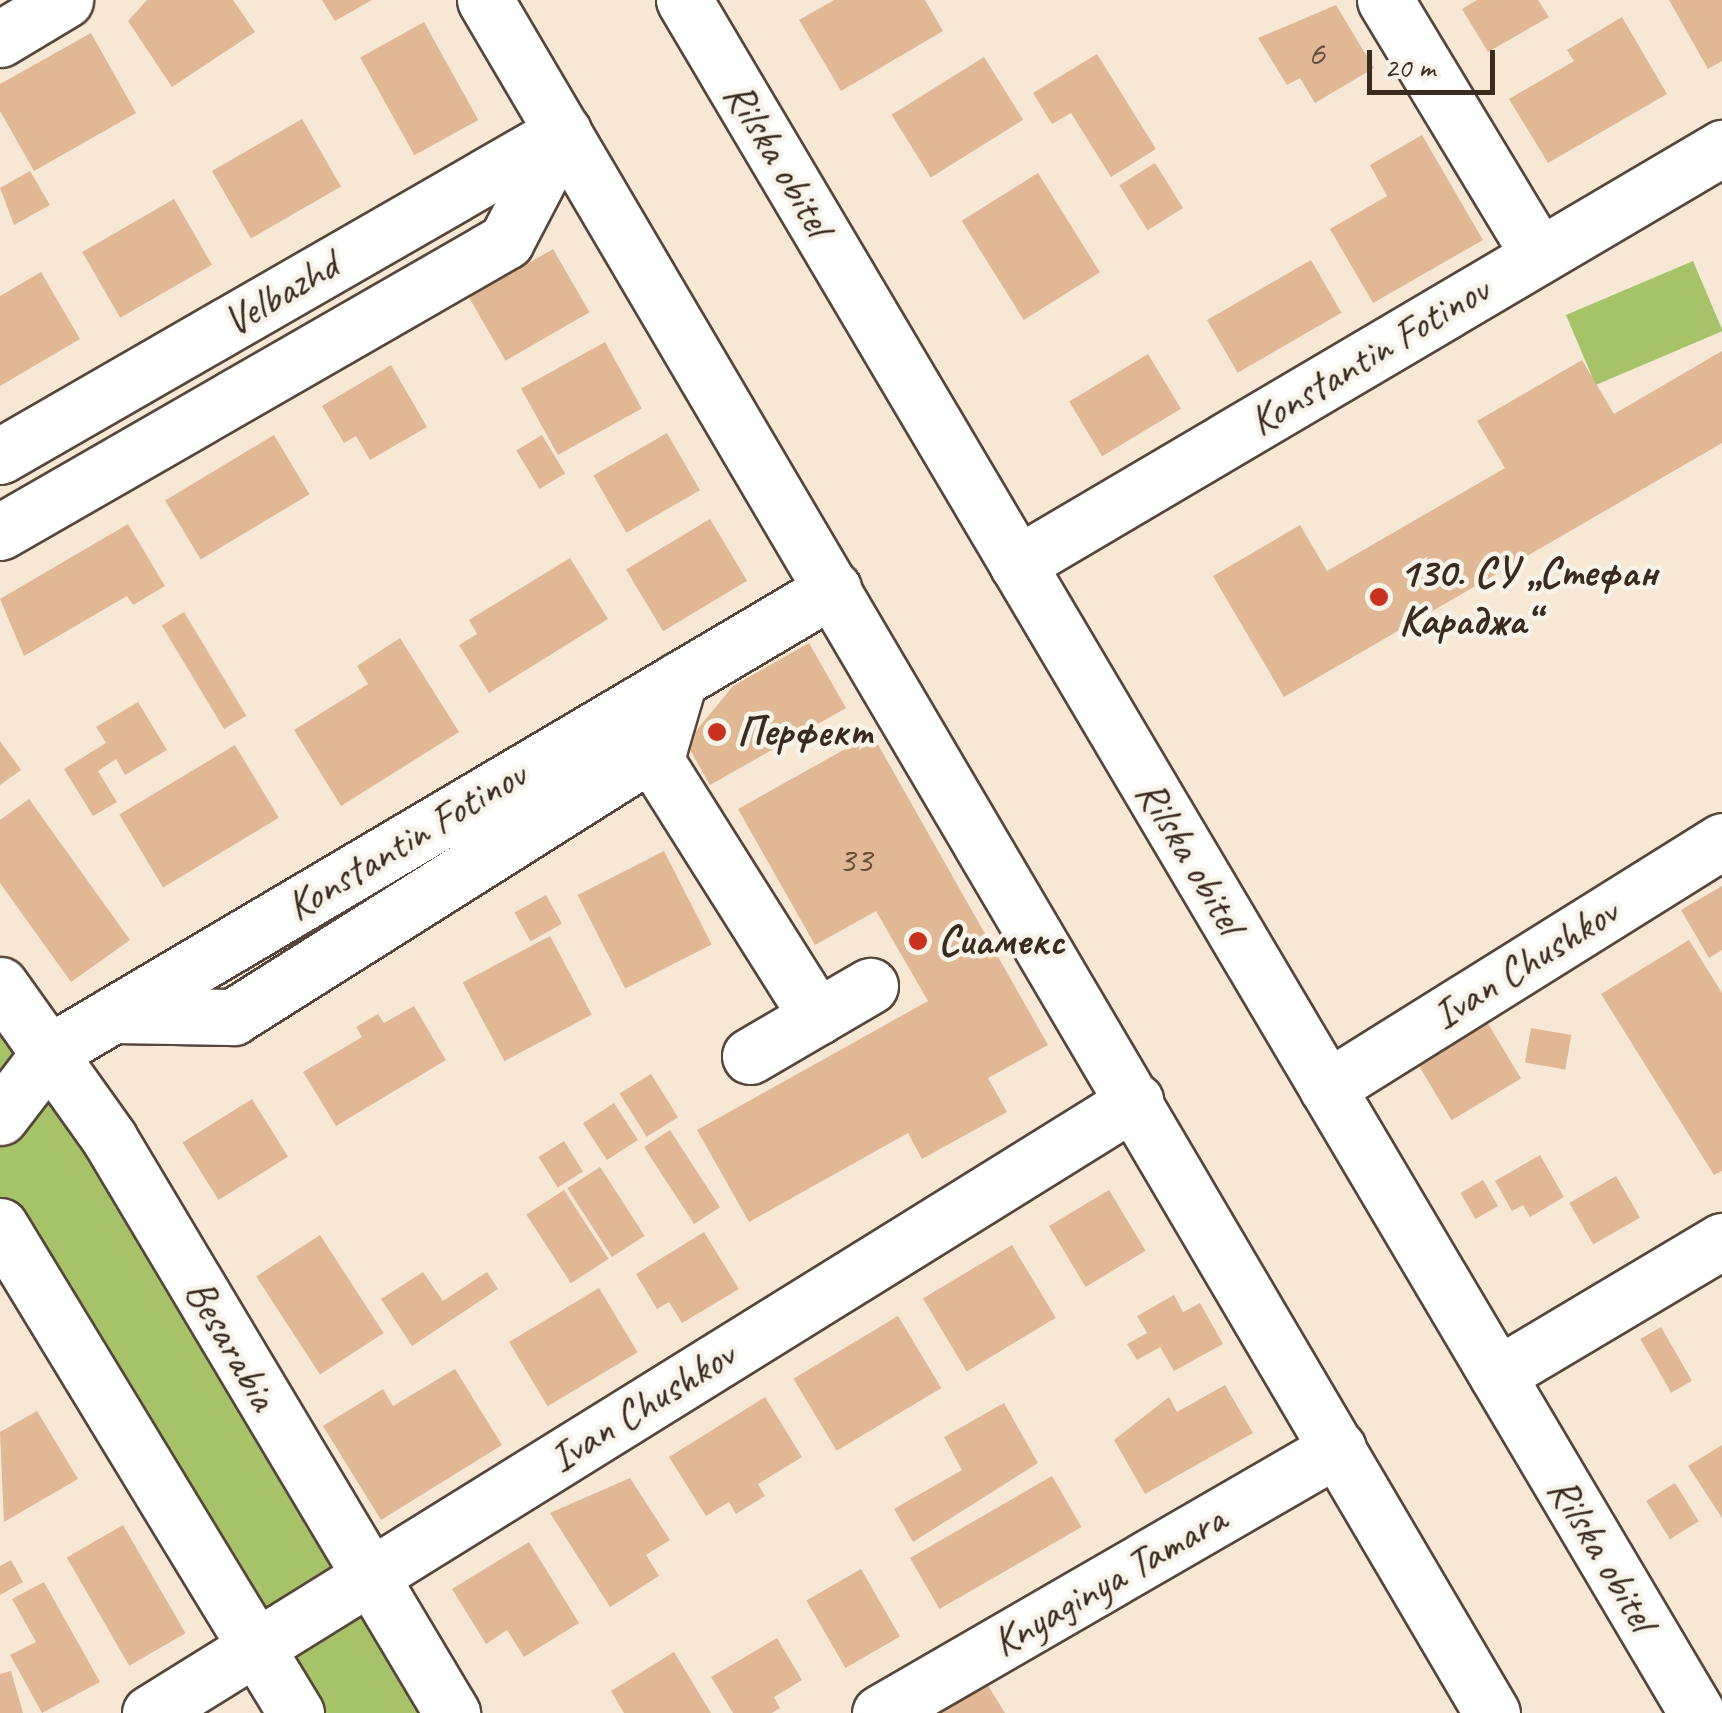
<!DOCTYPE html>
<meta charset="utf-8">
<style>
body{margin:0}
#map{position:relative;width:1722px;height:1713px;overflow:hidden;background:#f6e8d5;font-family:Caveat,sans-serif}
div>[style]{position:absolute}
[style*='--x']{left:calc(var(--x)*1px);top:calc(var(--y)*1px);width:calc(var(--w)*1px);rotate:calc(var(--a)*1deg)}
.green>*{inset:0;background:#a6c36a;transform-origin:0 0}
.building>*{inset:0;background:#e0b896;transform-origin:0 0}
.roads{filter:drop-shadow(2px 0 #574639) drop-shadow(-2px 0 #574639) drop-shadow(0 2px #574639) drop-shadow(0 -2px #574639)}
.minor>*{height:55px;margin:-27.5px;padding:0 27.5px;transform-origin:27.5px;border-radius:27.5px;background:#fff}
.dots>*{width:28px;height:28px;translate:-50% -50%;box-sizing:border-box;border:5px solid #f7f3e8;border-radius:50%}
span{translate:-50% -50%;white-space:nowrap;text-align:center;line-height:1.15;-webkit-text-stroke:9px #f7f3e8;paint-order:stroke}
.number-label{font-size:38px;color:#644e3c}
.number-label span{-webkit-text-stroke-width:0}
.street-label{font-size:42px;color:#3b2a1e}
.poi-label{font-size:42px;color:#3b2a1e;font-weight:700}
.left{translate:0 -50%;text-align:left}
.scale{position:absolute;left:1367px;top:50px;width:128px;height:45px;box-sizing:border-box;border:5px solid #3b2a1e;border-top:0;padding-left:12px;font-size:30px;line-height:35px;white-space:nowrap;color:#3b2a1e;-webkit-text-stroke:8px #f7f3e8;paint-order:stroke}
</style>
<div id="map">
<div class="green">
<div style="left:1693px;top:261px;width:76px;height:138px;rotate:67deg"></div>
<div style="clip-path:polygon(0 985px,452px 1713px,296px 1713px,0 1226px)"></div>
</div>
<div class="building">
<div style="clip-path:polygon(147px 0,233px 0,255px 32px,172px 87px,128px 21px)"></div>
<div style="clip-path:polygon(322px 0,372px 0,335px 21px)"></div>
<div style="clip-path:polygon(834px 0,925px 0,943px 31px,841px 91px,799px 20px)"></div>
<div style="clip-path:polygon(1477px 0,1538px 0,1549px 17px,1488px 52px,1462px 9px)"></div>
<div style="clip-path:polygon(1669px 0,1722px 0,1722px 61px,1708px 69px)"></div>
<div style="clip-path:polygon(1336px 5px,1374px 68px,1315px 103px,1300px 78px,1287px 85px,1258px 38px)"></div>
<div style="clip-path:polygon(1622px 17px,1667px 94px,1548px 163px,1509px 99px,1574px 61px,1567px 50px)"></div>
<div style="left:424px;top:22px;width:112px;height:73px;rotate:61deg"></div>
<div style="clip-path:polygon(91px 33px,136px 113px,34px 171px,0 111px,0 84px)"></div>
<div style="clip-path:polygon(1097px 54px,1156px 149px,1111px 177px,1071px 113px,1052px 124px,1033px 93px)"></div>
<div style="left:984px;top:57px;width:74px;height:109px;rotate:58deg"></div>
<div style="left:302px;top:119px;width:78px;height:104px;rotate:60deg"></div>
<div style="clip-path:polygon(1422px 135px,1483px 240px,1373px 303px,1330px 229px,1387px 196px,1370px 165px)"></div>
<div style="left:1155px;top:163px;width:53px;height:42px;rotate:58deg"></div>
<div style="clip-path:polygon(30px 171px,50px 205px,14px 225px,0 188px)"></div>
<div style="left:1038px;top:173px;width:117px;height:90px;rotate:58deg"></div>
<div style="left:174px;top:199px;width:76px;height:106px;rotate:60deg"></div>
<div style="left:553px;top:249px;width:73px;height:97px;rotate:60deg"></div>
<div style="left:1311px;top:260px;width:61px;height:120px;rotate:60deg"></div>
<div style="clip-path:polygon(41px 272px,80px 339px,0 386px,0 296px)"></div>
<div style="left:605px;top:342px;width:76px;height:96px;rotate:61deg"></div>
<div style="clip-path:polygon(1722px 351px,1722px 443px,1284px 697px,1213px 576px,1300px 525px,1327px 571px,1505px 468px,1477px 421px,1582px 360px,1614px 414px)"></div>
<div style="left:1148px;top:354px;width:64px;height:92px;rotate:59deg"></div>
<div style="clip-path:polygon(391px 365px,427px 427px,370px 460px,356px 436px,344px 443px,322px 406px)"></div>
<div style="left:667px;top:433px;width:66px;height:85px;rotate:60deg"></div>
<div style="left:274px;top:435px;width:69px;height:127px;rotate:59deg"></div>
<div style="left:542px;top:435px;width:45px;height:30px;rotate:59deg"></div>
<div style="left:710px;top:519px;width:72px;height:98px;rotate:59deg"></div>
<div style="clip-path:polygon(128px 524px,165px 586px,133px 605px,127px 596px,24px 656px,0 599px)"></div>
<div style="clip-path:polygon(570px 558px,608px 619px,489px 693px,459px 645px,477px 634px,469px 620px)"></div>
<div style="left:184px;top:612px;width:121px;height:26px;rotate:59deg"></div>
<div style="clip-path:polygon(400px 638px,459px 732px,341px 806px,294px 730px,368px 684px,357px 666px)"></div>
<div style="clip-path:polygon(809px 643px,846px 708px,710px 785px,686px 743px,733px 686px)"></div>
<div style="clip-path:polygon(138px 702px,167px 750px,125px 775px,116px 759px,98px 771px,117px 802px,93px 816px,64px 769px,106px 743px,96px 727px)"></div>
<div style="clip-path:polygon(872px 734px,1048px 1045px,988px 1078px,1007px 1112px,922px 1159px,908px 1133px,749px 1222px,697px 1130px,928px 1001px,876px 911px,815px 945px,738px 809px)"></div>
<div style="clip-path:polygon(0 741px,21px 770px,0 785px)"></div>
<div style="left:235px;top:745px;width:85px;height:135px;rotate:59deg"></div>
<div style="clip-path:polygon(29px 799px,130px 940px,71px 982px,0 883px,0 820px)"></div>
<div style="left:664px;top:851px;width:105px;height:97px;rotate:63deg"></div>
<div style="clip-path:polygon(1722px 886px,1722px 950px,1709px 958px,1681px 910px)"></div>
<div style="left:546px;top:895px;width:33px;height:36px;rotate:61deg"></div>
<div style="left:550px;top:936px;width:89px;height:99px;rotate:62deg"></div>
<div style="clip-path:polygon(1689px 940px,1722px 993px,1722px 1171px,1714px 1175px,1601px 994px)"></div>
<div style="clip-path:polygon(414px 1006px,446px 1060px,336px 1126px,303px 1072px,362px 1037px,356px 1027px,378px 1014px,384px 1023px)"></div>
<div style="left:1487px;top:1022px;width:66px;height:81px;rotate:59deg"></div>
<div style="left:1531px;top:1028px;width:41px;height:35px;rotate:10deg"></div>
<div style="left:651px;top:1074px;width:51px;height:37px;rotate:58deg"></div>
<div style="left:252px;top:1099px;width:68px;height:82px;rotate:58deg"></div>
<div style="left:614px;top:1103px;width:44px;height:37px;rotate:57deg"></div>
<div style="left:670px;top:1130px;width:92px;height:31px;rotate:57deg"></div>
<div style="left:564px;top:1141px;width:36px;height:30px;rotate:58deg"></div>
<div style="clip-path:polygon(1540px 1155px,1564px 1197px,1530px 1217px,1523px 1205px,1512px 1211px,1495px 1181px)"></div>
<div style="left:600px;top:1167px;width:82px;height:39px;rotate:57deg"></div>
<div style="left:1616px;top:1176px;width:48px;height:54px;rotate:60deg"></div>
<div style="left:1483px;top:1180px;width:30px;height:26px;rotate:60deg"></div>
<div style="left:564px;top:1190px;width:82px;height:45px;rotate:57deg"></div>
<div style="left:1109px;top:1190px;width:71px;height:70px;rotate:59deg"></div>
<div style="clip-path:polygon(704px 1232px,739px 1289px,682px 1323px,669px 1302px,657px 1309px,636px 1274px)"></div>
<div style="left:320px;top:1235px;width:117px;height:76px;rotate:57deg"></div>
<div style="left:1012px;top:1245px;width:85px;height:104px;rotate:59deg"></div>
<div style="clip-path:polygon(423px 1272px,443px 1301px,487px 1272px,498px 1289px,412px 1346px,381px 1299px)"></div>
<div style="left:599px;top:1288px;width:75px;height:105px;rotate:59deg"></div>
<div style="clip-path:polygon(1174px 1295px,1183px 1312px,1200px 1303px,1223px 1344px,1174px 1371px,1160px 1347px,1137px 1360px,1127px 1344px,1147px 1333px,1137px 1316px)"></div>
<div style="left:898px;top:1316px;width:84px;height:122px;rotate:59deg"></div>
<div style="left:1661px;top:1327px;width:62px;height:24px;rotate:60deg"></div>
<div style="clip-path:polygon(455px 1369px,502px 1445px,381px 1520px,323px 1426px,383px 1389px,393px 1406px)"></div>
<div style="clip-path:polygon(1225px 1385px,1253px 1433px,1145px 1494px,1114px 1440px,1169px 1397px,1177px 1412px)"></div>
<div style="clip-path:polygon(765px 1397px,802px 1457px,758px 1484px,765px 1496px,736px 1514px,729px 1502px,706px 1516px,669px 1457px)"></div>
<div style="clip-path:polygon(1004px 1403px,1038px 1463px,913px 1542px,894px 1509px,962px 1470px,944px 1437px)"></div>
<div style="clip-path:polygon(37px 1411px,78px 1479px,4px 1522px,0 1432px)"></div>
<div style="clip-path:polygon(1722px 1445px,1722px 1518px,1688px 1466px)"></div>
<div style="left:1052px;top:1476px;width:59px;height:164px;rotate:60deg"></div>
<div style="clip-path:polygon(630px 1478px,670px 1540px,646px 1555px,659px 1576px,610px 1607px,550px 1513px)"></div>
<div style="left:1675px;top:1483px;width:45px;height:34px;rotate:58deg"></div>
<div style="left:123px;top:1525px;width:125px;height:65px;rotate:60deg"></div>
<div style="clip-path:polygon(529px 1542px,579px 1623px,524px 1657px,507px 1630px,486px 1644px,452px 1589px)"></div>
<div style="clip-path:polygon(11px 1560px,23px 1582px,0 1595px,0 1566px)"></div>
<div style="left:861px;top:1569px;width:78px;height:63px;rotate:60deg"></div>
<div style="clip-path:polygon(44px 1582px,100px 1682px,42px 1713px,10px 1655px,36px 1642px,12px 1599px)"></div>
<div style="clip-path:polygon(777px 1638px,802px 1680px,774px 1697px,780px 1708px,772px 1713px,733px 1713px,711px 1677px)"></div>
<div style="clip-path:polygon(674px 1652px,711px 1713px,624px 1713px,611px 1691px)"></div>
<div style="clip-path:polygon(11px 1671px,23px 1713px,0 1713px,0 1674px)"></div>
<div style="clip-path:polygon(987px 1684px,1005px 1713px,940px 1713px)"></div>
</div>
<div class="roads">
<div class="minor">
<div style="--x:485;--y:0;--w:1987;--a:59.55"></div>
<div style="--x:684;--y:0;--w:1990;--a:59.4"></div>
<div style="--x:1385;--y:0;--w:298;--a:58.9"></div>
<div style="--x:0;--y:39;--w:76;--a:-31"></div>
<div style="--x:0;--y:456;--w:650;--a:-29.92"></div>
<div style="--x:0;--y:532;--w:584;--a:-29.9"></div>
<div style="--x:506;--y:241;--w:123;--a:-62.4"></div>
<div style="--x:1017;--y:564;--w:819;--a:-30.54"></div>
<div style="--x:651;--y:753;--w:312;--a:57.8"></div>
<div style="--x:0;--y:985;--w:188;--a:54.5"></div>
<div style="--x:109;--y:1138;--w:670;--a:59.18"></div>
<div style="--x:113;--y:1015;--w:120;--a:1"></div>
<div style="--x:233;--y:1017;--w:504;--a:-32.27"></div>
<div style="--x:659;--y:748;--w:71;--a:-73.6"></div>
<div style="--x:750;--y:1056;--w:139;--a:-30.3"></div>
<div style="--x:1327;--y:1088;--w:466;--a:-32"></div>
<div style="--x:0;--y:1117;--w:82;--a:-52.4"></div>
<div style="--x:50;--y:1052;--w:910;--a:-30.6"></div>
<div style="--x:0;--y:1226;--w:570;--a:58.71"></div>
<div style="--x:1497;--y:1375;--w:262;--a:-30.8"></div>
<div style="--x:150;--y:1713;--w:1160;--a:-31.85"></div>
<div style="--x:880;--y:1713;--w:529;--a:-30.05"></div>
</div>
</div>
<div class="dots">
<div style="left:1379px;top:597px;background:#c8321e"></div>
<div style="left:717px;top:732px;background:#c8321e"></div>
<div style="left:918px;top:941px;background:#c8321e"></div>
</div>
<div class="number-label">
<span style="left:1316px;top:53px">6</span>
<span style="left:855px;top:860px">33</span>
</div>
<div class="street-label">
<span style="left:778px;top:159px;rotate:59deg">Rilska obitel</span>
<span style="left:281px;top:294px;rotate:-30deg">Velbazhd</span>
<span style="left:1369px;top:356px;rotate:-31deg">Konstantin Fotinov</span>
<span style="left:406px;top:841px;rotate:-31deg">Konstantin Fotinov</span>
<span style="left:1190px;top:857px;rotate:59deg">Rilska obitel</span>
<span style="left:1525px;top:964px;rotate:-32deg">Ivan Chushkov</span>
<span style="left:231px;top:1345px;rotate:60deg">Besarabia</span>
<span style="left:642px;top:1407px;rotate:-32deg">Ivan Chushkov</span>
<span style="left:1602px;top:1554px;rotate:59deg">Rilska obitel</span>
<span style="left:1109px;top:1581px;rotate:-30deg">Knyaginya Tamara</span>
</div>
<div class="poi-label">
<span class="left" style="left:1399px;top:597px">130. СУ „Стефан<br>Караджа“</span>
<span class="left" style="left:737px;top:732px">Перфект</span>
<span class="left" style="left:938px;top:941px">Сиамекс</span>
</div>
<div class="scale">20 m</div>
</div>
